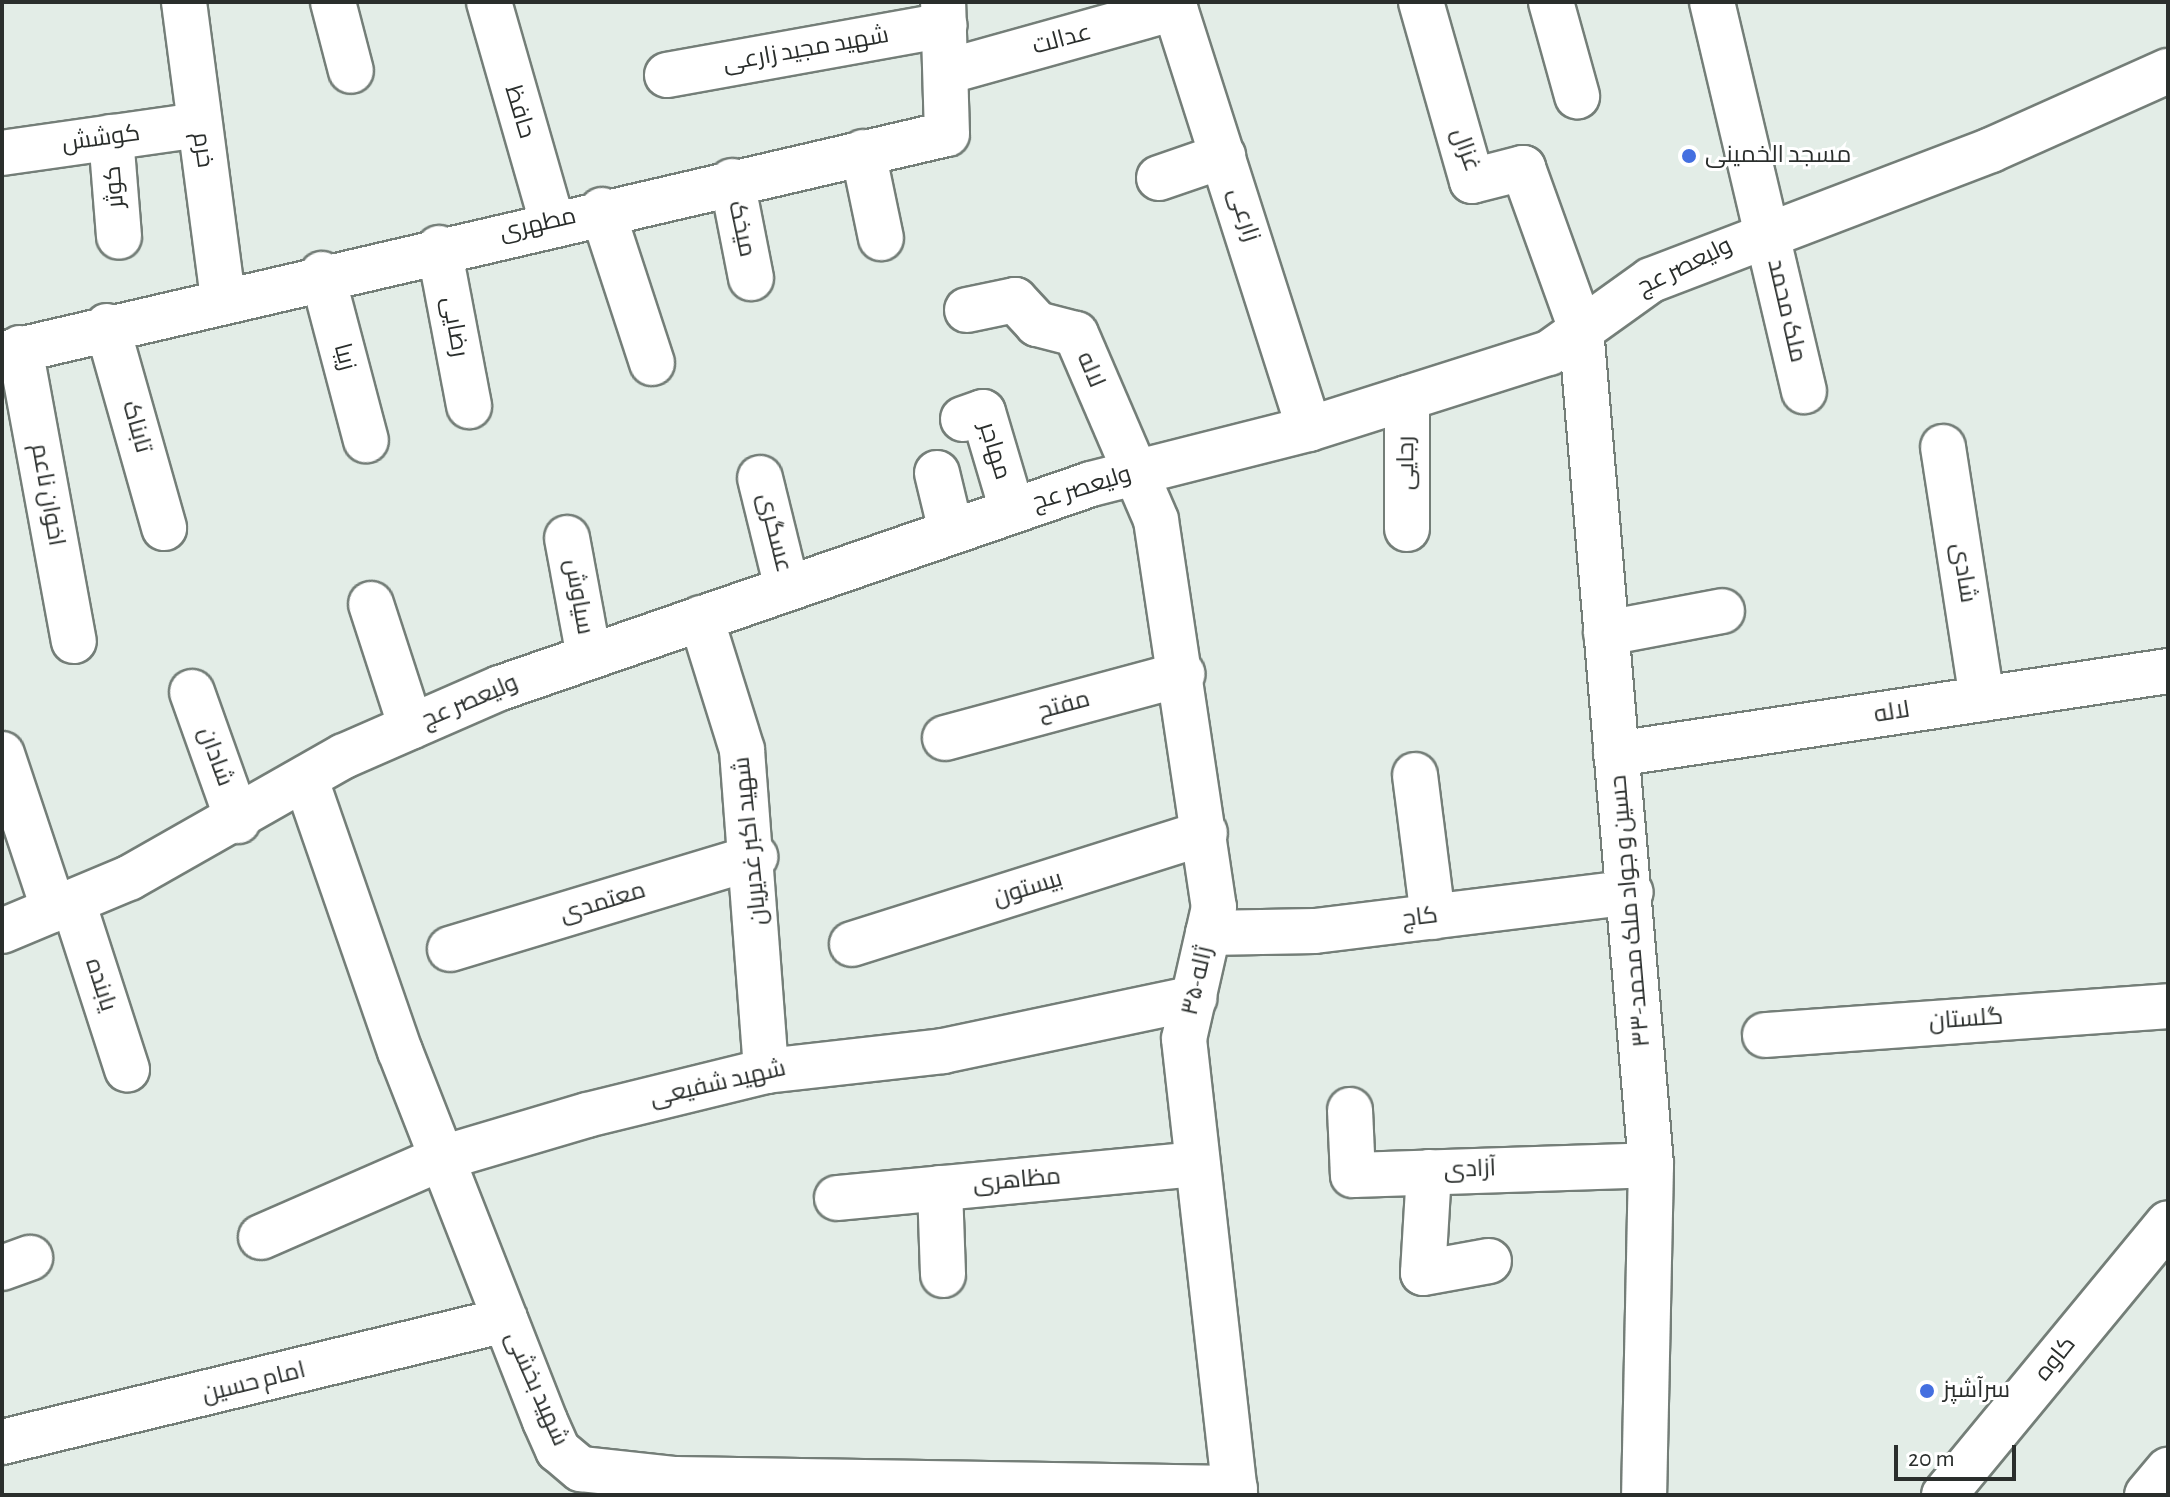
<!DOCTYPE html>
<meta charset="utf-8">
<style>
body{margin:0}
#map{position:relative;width:2170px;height:1497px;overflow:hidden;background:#e3ede7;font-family:"Alegreya Sans",Cairo,sans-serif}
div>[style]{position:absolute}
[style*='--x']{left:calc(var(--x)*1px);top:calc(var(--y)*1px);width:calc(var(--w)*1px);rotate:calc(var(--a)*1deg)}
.roads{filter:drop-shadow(2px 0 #747e78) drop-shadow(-2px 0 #747e78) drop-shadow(0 2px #747e78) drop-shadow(0 -2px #747e78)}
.minor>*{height:44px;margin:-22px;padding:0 22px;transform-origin:22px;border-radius:22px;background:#fff}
.major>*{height:44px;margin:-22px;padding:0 22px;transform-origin:22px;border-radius:22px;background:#fff}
.dots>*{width:22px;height:22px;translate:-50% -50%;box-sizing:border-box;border:4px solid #fff;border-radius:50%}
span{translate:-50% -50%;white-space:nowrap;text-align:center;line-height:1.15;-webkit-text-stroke:6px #fff;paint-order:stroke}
.street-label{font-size:24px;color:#2a2e2c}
.poi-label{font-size:24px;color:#2a2e2c}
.left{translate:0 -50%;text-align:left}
.frame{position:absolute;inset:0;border:4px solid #2a2e2c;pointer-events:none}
.scale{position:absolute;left:1894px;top:1445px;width:122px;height:36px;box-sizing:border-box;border:4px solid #2a2e2c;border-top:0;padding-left:10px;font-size:24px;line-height:28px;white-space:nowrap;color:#2a2e2c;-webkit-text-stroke:6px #fff;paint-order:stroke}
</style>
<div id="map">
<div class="roads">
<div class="minor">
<div style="--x:184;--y:2;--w:299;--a:82.5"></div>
<div style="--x:333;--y:2;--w:71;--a:75.4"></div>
<div style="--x:489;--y:2;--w:229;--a:74"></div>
<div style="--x:1173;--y:2;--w:448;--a:72.3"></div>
<div style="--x:1421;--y:2;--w:186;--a:74.1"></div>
<div style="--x:1472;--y:181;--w:53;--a:-14.3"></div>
<div style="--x:1523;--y:168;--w:171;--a:70.2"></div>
<div style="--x:1581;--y:329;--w:839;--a:85.21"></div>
<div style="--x:1651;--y:1165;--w:330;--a:91.2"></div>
<div style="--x:1551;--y:2;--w:98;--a:74.5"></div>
<div style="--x:1712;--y:2;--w:400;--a:76.7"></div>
<div style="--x:949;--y:71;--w:235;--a:-15.6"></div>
<div style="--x:667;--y:75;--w:282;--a:-10.2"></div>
<div style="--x:111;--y:137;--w:100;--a:85.4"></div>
<div style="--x:863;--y:152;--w:88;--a:78.2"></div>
<div style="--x:2;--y:153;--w:199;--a:-8.1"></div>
<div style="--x:1159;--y:178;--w:68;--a:-19"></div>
<div style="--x:732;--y:181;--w:99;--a:78.9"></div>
<div style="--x:602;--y:210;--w:161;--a:71.9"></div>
<div style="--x:439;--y:248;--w:161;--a:79.2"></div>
<div style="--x:322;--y:274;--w:172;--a:75.2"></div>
<div style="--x:967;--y:310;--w:49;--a:-11.8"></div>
<div style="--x:1015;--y:300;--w:33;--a:47"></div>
<div style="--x:1037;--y:324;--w:40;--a:14.4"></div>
<div style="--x:1076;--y:334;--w:202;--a:66.7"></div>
<div style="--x:1156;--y:520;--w:391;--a:81.5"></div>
<div style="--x:1214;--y:907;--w:135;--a:102.8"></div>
<div style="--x:1184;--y:1039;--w:459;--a:83.6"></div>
<div style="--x:107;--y:326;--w:210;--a:74.2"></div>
<div style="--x:20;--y:348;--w:298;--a:79.6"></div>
<div style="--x:2;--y:354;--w:970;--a:-13.11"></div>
<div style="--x:947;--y:134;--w:132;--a:-91.7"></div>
<div style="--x:963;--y:419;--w:21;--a:-19"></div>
<div style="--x:983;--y:412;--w:102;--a:73.5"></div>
<div style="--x:1943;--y:447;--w:255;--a:81.2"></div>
<div style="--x:937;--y:473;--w:60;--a:76.4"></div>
<div style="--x:760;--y:478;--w:113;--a:76.2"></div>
<div style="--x:1407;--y:529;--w:131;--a:-90"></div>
<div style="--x:567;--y:538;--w:121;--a:79.5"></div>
<div style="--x:371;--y:604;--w:129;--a:72"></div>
<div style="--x:701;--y:618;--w:138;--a:72.7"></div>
<div style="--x:742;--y:750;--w:322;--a:85.7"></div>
<div style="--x:1606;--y:633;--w:118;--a:-10.7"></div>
<div style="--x:192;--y:692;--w:137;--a:70.4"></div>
<div style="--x:945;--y:738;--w:246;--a:-15.1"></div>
<div style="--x:2;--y:754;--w:164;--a:71.6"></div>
<div style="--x:1616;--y:754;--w:558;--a:-8.55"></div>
<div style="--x:1415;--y:775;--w:143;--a:82.8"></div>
<div style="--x:306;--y:780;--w:287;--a:70.9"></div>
<div style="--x:400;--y:1051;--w:397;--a:68.6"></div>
<div style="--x:545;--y:1421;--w:32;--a:66"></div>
<div style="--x:558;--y:1450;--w:30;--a:40"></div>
<div style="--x:581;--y:1469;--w:95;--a:6.1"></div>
<div style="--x:675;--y:1479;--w:560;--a:0.92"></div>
<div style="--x:73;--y:902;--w:176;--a:72.1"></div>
<div style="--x:2;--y:931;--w:138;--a:-22.7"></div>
<div style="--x:129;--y:878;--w:247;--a:-29.6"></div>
<div style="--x:344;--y:756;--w:170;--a:-23.6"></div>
<div style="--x:500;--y:688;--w:625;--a:-19.04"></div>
<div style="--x:1091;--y:484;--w:225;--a:-14.2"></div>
<div style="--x:1309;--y:429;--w:252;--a:-17.6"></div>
<div style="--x:1549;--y:353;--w:125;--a:-35.6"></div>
<div style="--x:1651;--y:280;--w:364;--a:-20.9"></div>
<div style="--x:1991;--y:150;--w:194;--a:-24.1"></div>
<div style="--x:1208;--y:933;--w:107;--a:-1.1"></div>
<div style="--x:1315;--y:931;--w:318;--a:-7"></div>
<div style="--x:852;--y:944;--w:370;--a:-17.5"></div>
<div style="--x:450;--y:949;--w:319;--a:-16.8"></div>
<div style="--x:1765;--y:1035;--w:404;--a:-4.1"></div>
<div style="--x:1350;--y:1110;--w:65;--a:87.4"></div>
<div style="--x:1353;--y:1175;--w:298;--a:-1.9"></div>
<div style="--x:1429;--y:1172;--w:101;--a:93.4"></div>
<div style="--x:1423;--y:1273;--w:67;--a:-10.3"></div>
<div style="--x:940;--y:1188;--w:87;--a:88"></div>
<div style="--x:837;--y:1198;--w:362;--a:-5.4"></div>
<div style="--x:261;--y:1237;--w:197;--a:-23.6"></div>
<div style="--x:442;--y:1158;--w:151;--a:-16.5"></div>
<div style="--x:587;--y:1115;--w:184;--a:-13.8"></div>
<div style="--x:766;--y:1071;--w:178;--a:-6.4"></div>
<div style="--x:943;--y:1051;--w:257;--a:-11.9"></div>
<div style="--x:2;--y:1268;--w:30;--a:-20"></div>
<div style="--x:2;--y:1442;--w:518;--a:-13.63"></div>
</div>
<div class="major">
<div style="--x:1944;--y:1495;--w:352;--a:-50.5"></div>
<div style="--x:2147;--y:1495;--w:33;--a:-50"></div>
</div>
</div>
<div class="dots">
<div style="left:1689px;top:156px;background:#446fe0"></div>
<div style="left:1927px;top:1391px;background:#446fe0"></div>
</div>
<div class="street-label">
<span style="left:1062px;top:40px;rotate:-15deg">عدالت</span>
<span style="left:806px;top:50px;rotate:-10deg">شهید مجید زارعی</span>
<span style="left:519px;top:112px;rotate:73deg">حافظ</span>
<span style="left:101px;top:139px;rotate:-8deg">کوشش</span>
<span style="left:202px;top:150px;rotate:82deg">خرم</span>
<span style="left:1465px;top:150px;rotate:70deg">غزال</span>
<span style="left:115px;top:187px;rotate:-95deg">کوثر</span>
<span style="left:1243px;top:215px;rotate:72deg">زارعی</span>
<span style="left:538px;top:225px;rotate:-13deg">مطهری</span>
<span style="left:741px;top:229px;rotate:78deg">میخک</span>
<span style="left:1685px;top:267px;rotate:-26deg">ولیعصر عج</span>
<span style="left:1786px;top:311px;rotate:77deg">ملک محمد</span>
<span style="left:454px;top:327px;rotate:80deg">رضایی</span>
<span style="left:344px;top:357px;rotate:75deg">زیبا</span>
<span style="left:1090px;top:370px;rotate:67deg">لاله</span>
<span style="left:136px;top:427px;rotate:74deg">تابناک</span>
<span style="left:994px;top:451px;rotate:73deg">مهاجر</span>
<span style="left:1407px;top:463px;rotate:-90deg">رجایی</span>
<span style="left:1082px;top:489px;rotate:-17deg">ولیعصر عج</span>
<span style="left:47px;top:495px;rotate:80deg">اخوان ناعم</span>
<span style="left:774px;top:533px;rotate:76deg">عسگری</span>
<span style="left:1963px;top:573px;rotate:81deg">شادی</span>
<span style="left:578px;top:597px;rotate:80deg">سیاوش</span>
<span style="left:470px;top:702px;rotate:-23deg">ولیعصر عج</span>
<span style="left:1064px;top:706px;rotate:-15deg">مفتح</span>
<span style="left:1892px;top:713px;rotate:-9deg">لاله</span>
<span style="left:215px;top:757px;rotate:70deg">شادان</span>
<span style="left:751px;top:841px;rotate:-96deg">شهید اکبر غدیریان</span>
<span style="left:1028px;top:889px;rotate:-17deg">بیستون</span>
<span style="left:603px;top:903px;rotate:-17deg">معتمدی</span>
<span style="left:1631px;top:911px;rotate:-95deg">۳۳-حسین و جواد ملک محمد</span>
<span style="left:1420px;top:918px;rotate:-7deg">کاج</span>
<span style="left:1198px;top:981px;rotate:-77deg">۳۵-ژاله</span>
<span style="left:100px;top:985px;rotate:72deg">یابنده</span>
<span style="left:1966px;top:1020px;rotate:-4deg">گلستان</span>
<span style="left:718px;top:1084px;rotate:-13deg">شهید شفیعی</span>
<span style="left:1470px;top:1170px;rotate:-2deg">آزادی</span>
<span style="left:1017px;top:1181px;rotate:-5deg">مظاهری</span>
<span style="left:2056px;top:1359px;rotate:-51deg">کاوه</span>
<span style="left:254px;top:1383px;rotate:-14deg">امام حسین</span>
<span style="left:536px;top:1389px;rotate:66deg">شهید بخشی</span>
</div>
<div class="poi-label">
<span class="left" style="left:1705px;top:156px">مسجد الخمینی</span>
<span class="left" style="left:1943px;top:1391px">سرآشپز</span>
</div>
<div class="frame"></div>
<div class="scale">20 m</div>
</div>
